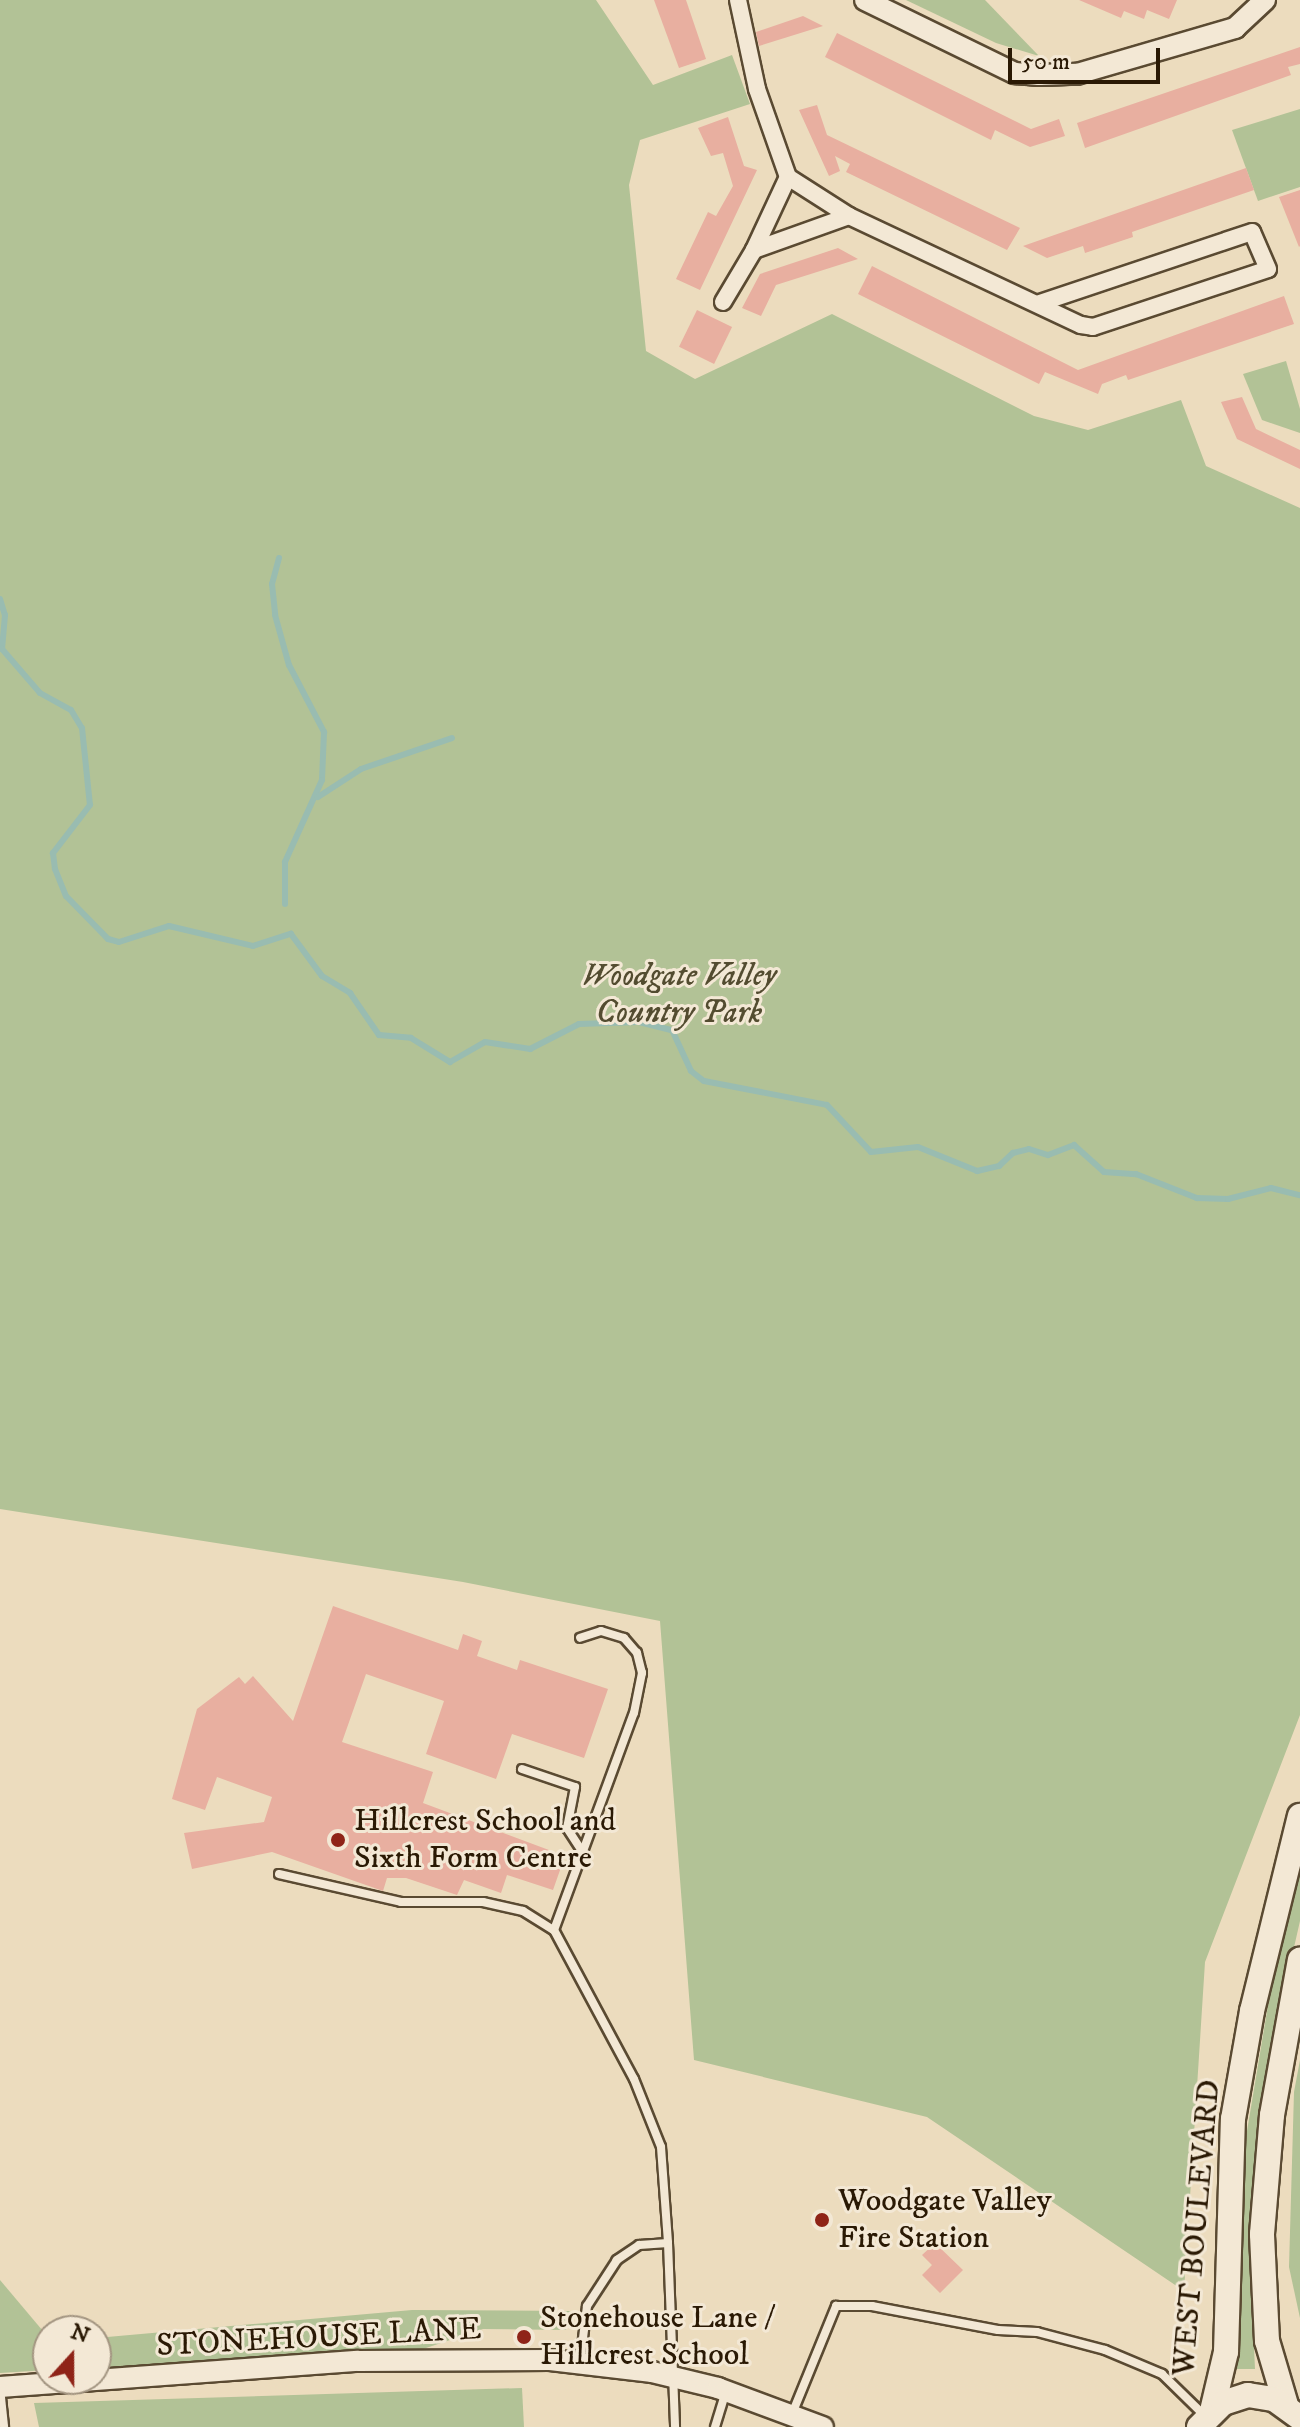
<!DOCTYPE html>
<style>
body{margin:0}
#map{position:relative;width:1300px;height:2427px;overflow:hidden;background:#ecdcbe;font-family:"IM FELL DW Pica",serif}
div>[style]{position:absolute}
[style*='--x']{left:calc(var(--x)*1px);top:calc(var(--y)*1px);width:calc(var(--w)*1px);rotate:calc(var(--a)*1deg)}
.green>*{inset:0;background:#b2c296}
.stream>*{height:6px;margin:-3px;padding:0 3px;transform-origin:3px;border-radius:3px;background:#99bcb1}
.building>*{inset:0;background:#e8afa0;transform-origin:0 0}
.roads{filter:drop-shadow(2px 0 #5a4a32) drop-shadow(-2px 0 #5a4a32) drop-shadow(0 2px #5a4a32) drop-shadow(0 -2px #5a4a32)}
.service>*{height:8px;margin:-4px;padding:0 4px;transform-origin:4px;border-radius:4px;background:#f3e8d5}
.minor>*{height:16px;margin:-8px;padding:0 8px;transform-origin:8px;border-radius:8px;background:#f3e8d5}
.tertiary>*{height:20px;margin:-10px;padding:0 10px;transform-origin:10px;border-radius:10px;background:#f3e8d5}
.secondary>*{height:24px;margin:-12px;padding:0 12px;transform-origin:12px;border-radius:12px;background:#f3e8d5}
.dots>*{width:22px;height:22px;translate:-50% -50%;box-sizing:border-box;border:4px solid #f3e8d5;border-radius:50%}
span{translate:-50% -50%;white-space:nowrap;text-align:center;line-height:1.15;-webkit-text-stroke:6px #f3e8d5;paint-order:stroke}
.park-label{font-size:32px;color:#534c30;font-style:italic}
.poi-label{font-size:32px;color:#2a1904}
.left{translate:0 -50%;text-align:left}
.street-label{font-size:32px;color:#2a1904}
.north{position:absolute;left:32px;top:2315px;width:80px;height:80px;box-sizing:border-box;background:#f3e8d5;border:2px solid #a39581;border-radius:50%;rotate:21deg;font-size:22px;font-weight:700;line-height:32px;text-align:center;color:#2a1904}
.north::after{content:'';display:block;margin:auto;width:28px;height:36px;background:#8f2418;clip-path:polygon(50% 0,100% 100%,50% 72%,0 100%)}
.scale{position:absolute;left:1008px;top:48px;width:152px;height:36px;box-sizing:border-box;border:4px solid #2a1904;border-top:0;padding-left:10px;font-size:24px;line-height:28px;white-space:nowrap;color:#2a1904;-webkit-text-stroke:6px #f3e8d5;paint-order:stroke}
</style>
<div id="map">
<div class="green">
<div style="clip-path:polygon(0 0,596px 0,653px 85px,732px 55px,750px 104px,640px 140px,629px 185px,646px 351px,695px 379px,832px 314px,1034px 416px,1088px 430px,1181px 400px,1206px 466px,1300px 508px,1300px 1715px,1205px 1962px,1184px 2291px,927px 2117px,694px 2060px,660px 1621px,463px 1582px,0 1509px)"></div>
<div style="clip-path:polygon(906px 0,985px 0,1039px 56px,996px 43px)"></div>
<div style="clip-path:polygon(1300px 109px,1300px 187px,1258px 201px,1232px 130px)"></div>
<div style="clip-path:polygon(1286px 361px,1300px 409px,1300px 433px,1262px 420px,1243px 374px)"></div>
<div style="clip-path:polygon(1300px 1854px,1300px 1921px,1275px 2031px,1261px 2126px,1252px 2305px,1255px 2369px,1237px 2369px,1246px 2137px,1286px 1898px)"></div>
<div style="clip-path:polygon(1300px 2060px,1300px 2318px,1289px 2267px,1294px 2092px)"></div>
<div style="clip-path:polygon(0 2280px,48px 2337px,48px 2370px,0 2373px)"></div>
<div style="clip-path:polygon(412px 2310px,571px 2311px,566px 2330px,483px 2329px,417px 2351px,96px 2368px,96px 2338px)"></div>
<div style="clip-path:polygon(522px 2388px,524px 2427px,39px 2427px,34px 2403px)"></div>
</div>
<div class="stream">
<div style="--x:279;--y:558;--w:27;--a:105"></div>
<div style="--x:272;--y:584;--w:31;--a:84"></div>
<div style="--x:275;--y:615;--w:52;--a:74.4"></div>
<div style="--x:289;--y:665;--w:76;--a:62.4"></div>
<div style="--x:324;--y:732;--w:48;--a:92.4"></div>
<div style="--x:322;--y:780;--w:90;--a:114.3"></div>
<div style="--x:285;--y:862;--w:42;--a:90"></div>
<div style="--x:0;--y:599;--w:17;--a:73"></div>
<div style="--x:5;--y:615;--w:34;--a:95"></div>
<div style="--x:2;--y:649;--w:58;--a:49.2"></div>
<div style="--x:40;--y:693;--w:35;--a:29"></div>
<div style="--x:71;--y:710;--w:21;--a:59"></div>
<div style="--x:82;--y:728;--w:77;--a:84.1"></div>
<div style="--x:90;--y:805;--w:61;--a:127.6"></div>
<div style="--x:53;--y:853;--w:16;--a:83"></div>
<div style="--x:55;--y:869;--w:29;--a:68"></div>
<div style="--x:66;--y:896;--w:60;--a:45.7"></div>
<div style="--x:108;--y:939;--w:11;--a:15"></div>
<div style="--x:119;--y:942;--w:52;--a:-17.7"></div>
<div style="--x:169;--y:926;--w:86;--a:13.4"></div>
<div style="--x:253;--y:946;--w:40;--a:-18"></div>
<div style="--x:291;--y:934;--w:52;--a:53.6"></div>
<div style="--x:322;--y:976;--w:33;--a:31"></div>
<div style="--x:350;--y:993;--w:51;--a:55.4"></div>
<div style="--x:379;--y:1035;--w:32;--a:5"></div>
<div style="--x:411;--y:1038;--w:46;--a:31.6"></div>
<div style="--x:450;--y:1062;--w:40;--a:-29.7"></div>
<div style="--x:485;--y:1042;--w:46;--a:8.8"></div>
<div style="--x:530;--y:1049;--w:55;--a:-27"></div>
<div style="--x:579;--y:1024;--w:60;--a:-1.9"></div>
<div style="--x:639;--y:1022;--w:34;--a:14"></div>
<div style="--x:672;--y:1030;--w:45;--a:65.1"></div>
<div style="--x:691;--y:1071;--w:16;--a:38"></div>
<div style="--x:704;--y:1081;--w:125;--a:11"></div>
<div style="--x:827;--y:1105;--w:64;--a:46.9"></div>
<div style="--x:871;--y:1152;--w:47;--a:-6.1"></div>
<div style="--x:918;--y:1147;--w:64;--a:22.1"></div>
<div style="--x:977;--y:1171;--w:23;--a:-13"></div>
<div style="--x:999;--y:1166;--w:19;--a:-43"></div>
<div style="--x:1013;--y:1153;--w:16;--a:-14"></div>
<div style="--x:1029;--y:1149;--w:20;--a:18"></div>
<div style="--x:1048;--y:1155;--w:28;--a:-21"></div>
<div style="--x:1074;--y:1145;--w:40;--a:42"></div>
<div style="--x:1104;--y:1172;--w:32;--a:4"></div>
<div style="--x:1136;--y:1174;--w:66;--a:21.5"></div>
<div style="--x:1197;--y:1198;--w:31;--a:2"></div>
<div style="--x:1228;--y:1199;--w:44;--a:-14.3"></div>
<div style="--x:1271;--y:1188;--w:30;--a:14"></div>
<div style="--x:318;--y:797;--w:51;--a:-33.1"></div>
<div style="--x:361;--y:769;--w:96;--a:-18.8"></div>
</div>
<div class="building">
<div style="clip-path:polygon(654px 0,686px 0,706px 59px,679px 68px)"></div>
<div style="clip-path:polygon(1079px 0,1177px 0,1169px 19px,1147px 10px,1144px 19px,1124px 11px,1121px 18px)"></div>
<div style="clip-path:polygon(803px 16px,823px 26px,759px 46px,756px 32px)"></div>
<div style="clip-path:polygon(837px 33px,1031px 129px,1059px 119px,1065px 136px,1030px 147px,995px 130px,991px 140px,825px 57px)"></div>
<div style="clip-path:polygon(1300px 47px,1300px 64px,1288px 67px,1291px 75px,1085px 148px,1077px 123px)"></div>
<div style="clip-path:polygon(817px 105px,827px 135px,1020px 228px,1007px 250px,846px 172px,850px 164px,835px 156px,840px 171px,829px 176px,799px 110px)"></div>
<div style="clip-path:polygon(728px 117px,744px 166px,757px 170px,700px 290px,676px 279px,708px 212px,716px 216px,733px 186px,723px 153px,711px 156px,698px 128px)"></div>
<div style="clip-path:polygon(1246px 168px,1254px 190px,1132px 232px,1133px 237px,1085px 253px,1083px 246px,1047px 258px,1023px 246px)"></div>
<div style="clip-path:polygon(1300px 190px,1300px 246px,1299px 247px,1279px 197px)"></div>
<div style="clip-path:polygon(838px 248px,858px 259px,776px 285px,761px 316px,742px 308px,760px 274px)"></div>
<div style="clip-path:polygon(872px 266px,1078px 370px,1284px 296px,1294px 324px,1128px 380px,1126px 375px,1102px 384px,1098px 394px,1045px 372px,1039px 384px,858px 294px)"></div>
<div style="left:697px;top:310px;width:39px;height:41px;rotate:26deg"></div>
<div style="clip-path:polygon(1242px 397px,1256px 429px,1300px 450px,1300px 469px,1237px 439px,1221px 402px)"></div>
<div style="clip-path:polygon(333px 1606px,458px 1650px,463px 1634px,482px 1641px,477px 1656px,517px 1670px,520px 1660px,608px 1689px,584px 1758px,512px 1734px,496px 1779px,426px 1754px,444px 1701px,366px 1674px,342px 1742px,433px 1772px,423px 1803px,565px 1856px,553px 1890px,507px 1875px,501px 1893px,464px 1880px,457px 1895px,406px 1878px,387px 1878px,383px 1891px,272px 1852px,192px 1869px,184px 1833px,264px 1822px,272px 1797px,217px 1777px,205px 1810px,172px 1799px,197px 1709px,239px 1677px,245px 1684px,253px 1676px,293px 1721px)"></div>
<div style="clip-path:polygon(935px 2243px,963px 2270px,940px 2293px,922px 2275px,932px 2265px,922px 2255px)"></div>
</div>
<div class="roads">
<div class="service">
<div style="--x:522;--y:1769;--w:56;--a:18.8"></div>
<div style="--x:575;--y:1787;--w:42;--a:101"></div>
<div style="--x:567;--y:1828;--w:30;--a:57"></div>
<div style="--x:279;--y:1874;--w:125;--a:12.9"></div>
<div style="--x:401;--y:1902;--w:82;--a:0"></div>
<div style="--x:483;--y:1902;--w:41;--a:12.7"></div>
<div style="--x:523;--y:1911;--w:36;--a:32"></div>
<div style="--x:554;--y:1930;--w:169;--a:61.8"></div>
<div style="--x:634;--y:2079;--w:73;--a:68.3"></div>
<div style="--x:661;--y:2147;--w:96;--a:85.8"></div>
<div style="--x:668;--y:2243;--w:29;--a:176"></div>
<div style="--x:639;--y:2245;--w:27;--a:146"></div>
<div style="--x:617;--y:2260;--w:55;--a:123.1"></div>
<div style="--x:587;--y:2306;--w:56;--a:97.1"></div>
<div style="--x:554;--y:1930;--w:231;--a:-69.8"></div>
<div style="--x:634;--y:1713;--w:41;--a:-78.7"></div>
<div style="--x:642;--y:1673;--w:21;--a:-104"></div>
<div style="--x:637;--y:1653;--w:20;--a:-131"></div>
<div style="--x:624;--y:1638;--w:24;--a:-163"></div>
<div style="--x:601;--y:1631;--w:22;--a:162"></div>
<div style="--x:668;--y:2243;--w:184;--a:87.8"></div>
<div style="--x:0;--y:2388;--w:39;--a:84"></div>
<div style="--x:792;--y:2414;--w:117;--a:-67.8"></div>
<div style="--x:836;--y:2306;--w:36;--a:0"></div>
<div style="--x:872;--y:2306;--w:128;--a:10.8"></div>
<div style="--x:998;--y:2330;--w:39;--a:3"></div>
<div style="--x:1037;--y:2332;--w:70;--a:14.8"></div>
<div style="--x:1105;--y:2350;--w:62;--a:22.8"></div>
<div style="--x:1162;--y:2374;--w:62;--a:44.3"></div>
<div style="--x:715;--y:2427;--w:38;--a:-73"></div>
</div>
<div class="minor">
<div style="--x:738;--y:0;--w:91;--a:77.9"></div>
<div style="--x:757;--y:89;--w:93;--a:70.6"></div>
<div style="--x:788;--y:177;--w:72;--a:32.6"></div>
<div style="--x:849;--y:216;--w:256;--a:25.2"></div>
<div style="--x:1081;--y:325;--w:12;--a:9"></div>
<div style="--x:1093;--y:327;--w:184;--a:-18.3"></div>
<div style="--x:1268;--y:269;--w:40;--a:-113.4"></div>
<div style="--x:1252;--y:232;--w:224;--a:161.5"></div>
<div style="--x:788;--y:177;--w:81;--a:115"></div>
<div style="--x:754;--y:250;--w:101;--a:-19.7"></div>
<div style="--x:723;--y:302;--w:61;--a:-59.2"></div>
</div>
<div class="tertiary">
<div style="--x:865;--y:0;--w:167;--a:26"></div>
<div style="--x:1015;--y:73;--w:24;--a:5"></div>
<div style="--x:1039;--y:75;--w:38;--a:-2"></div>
<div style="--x:1077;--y:74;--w:165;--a:-16.2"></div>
<div style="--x:1235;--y:28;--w:41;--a:-43"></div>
<div style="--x:0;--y:2387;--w:359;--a:-4.2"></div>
<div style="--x:358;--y:2361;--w:192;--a:-0.3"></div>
<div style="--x:550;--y:2360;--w:103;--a:6.7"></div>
<div style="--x:652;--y:2372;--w:68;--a:13.6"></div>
<div style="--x:718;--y:2388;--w:112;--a:20.4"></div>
</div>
<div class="secondary">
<div style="--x:1286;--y:2405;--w:67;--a:-106.5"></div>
<div style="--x:1267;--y:2341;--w:107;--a:-92.7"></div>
<div style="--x:1262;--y:2234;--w:119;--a:-85.2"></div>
<div style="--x:1272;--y:2115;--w:158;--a:-79.8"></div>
<div style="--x:1212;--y:2411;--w:61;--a:-76.7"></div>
<div style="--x:1226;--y:2352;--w:233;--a:-88.3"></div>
<div style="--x:1233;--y:2119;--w:110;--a:-80"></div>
<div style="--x:1252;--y:2011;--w:201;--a:-76.2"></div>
<div style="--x:1199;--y:2427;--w:34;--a:-45"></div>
<div style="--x:1223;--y:2403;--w:26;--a:-18"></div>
<div style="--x:1248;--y:2395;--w:26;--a:9"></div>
<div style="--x:1274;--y:2399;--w:32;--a:36"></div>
</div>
</div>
<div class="dots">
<div style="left:338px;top:1840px;background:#8f2418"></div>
<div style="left:822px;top:2220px;background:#8f2418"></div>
<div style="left:524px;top:2337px;background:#8f2418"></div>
</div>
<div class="park-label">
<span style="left:679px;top:995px">Woodgate Valley<br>Country Park</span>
</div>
<div class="poi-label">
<span class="left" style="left:354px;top:1840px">Hillcrest School and<br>Sixth Form Centre</span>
<span class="left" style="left:838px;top:2220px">Woodgate Valley<br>Fire Station</span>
<span class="left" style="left:540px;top:2337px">Stonehouse Lane /<br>Hillcrest School</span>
</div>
<div class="street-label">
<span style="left:1197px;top:2228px;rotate:-85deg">WEST BOULEVARD</span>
<span style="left:319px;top:2338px;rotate:-3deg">STONEHOUSE LANE</span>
</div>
<div class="north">N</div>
<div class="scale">50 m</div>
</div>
